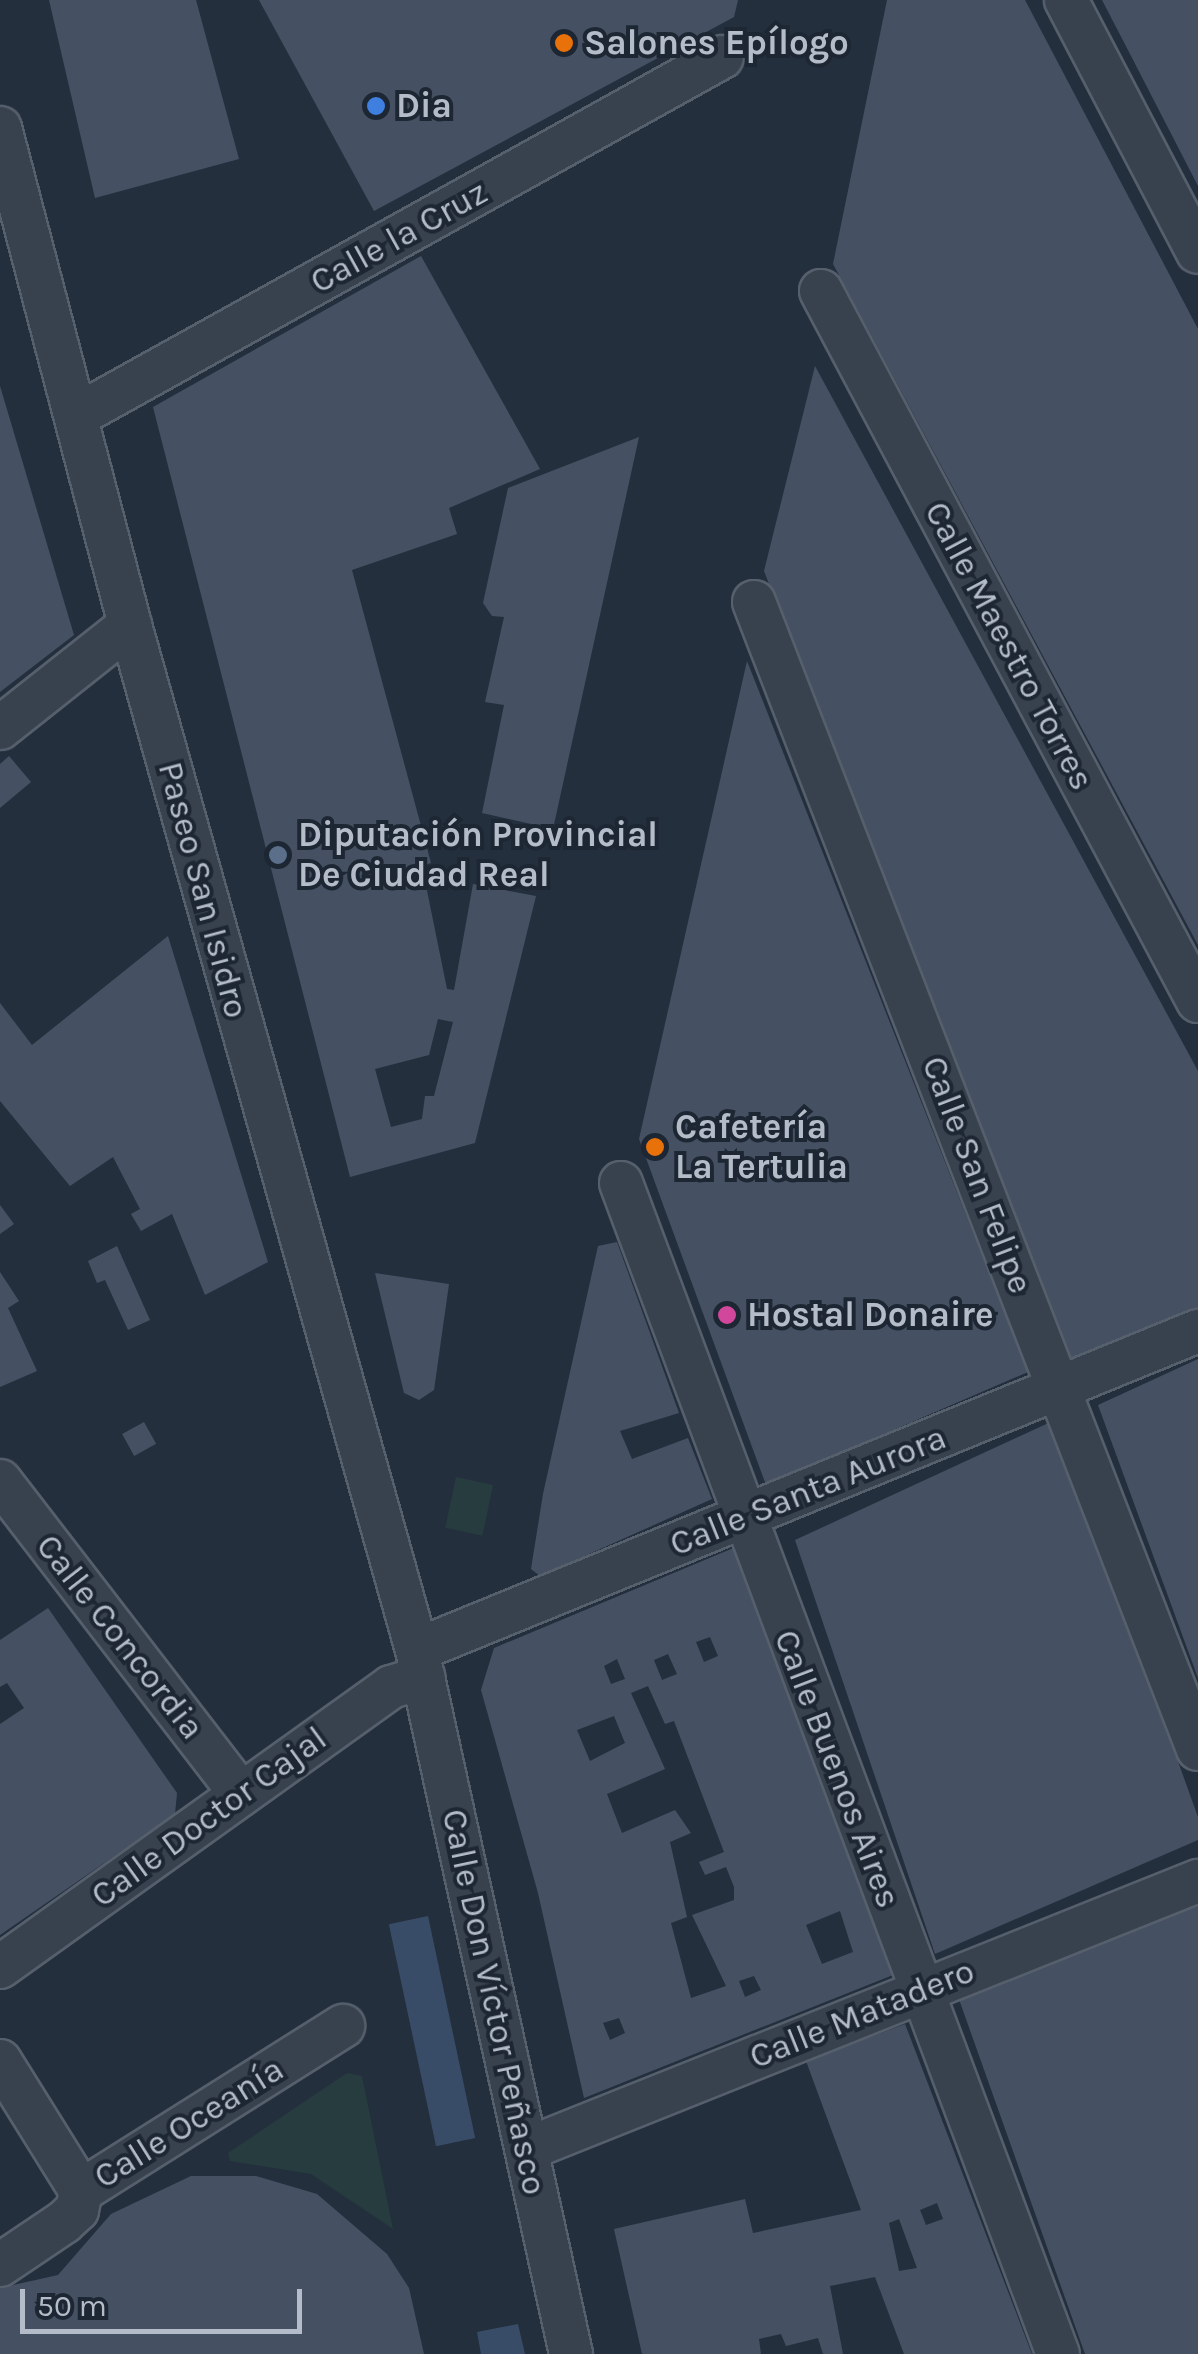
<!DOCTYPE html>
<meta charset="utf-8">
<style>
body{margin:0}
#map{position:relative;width:1198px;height:2354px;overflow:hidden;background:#242f3e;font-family:Karla,sans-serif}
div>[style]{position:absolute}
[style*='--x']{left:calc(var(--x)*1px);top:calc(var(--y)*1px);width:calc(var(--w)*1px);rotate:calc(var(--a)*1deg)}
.green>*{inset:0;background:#263c3f;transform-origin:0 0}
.water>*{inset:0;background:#394c67;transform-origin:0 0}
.building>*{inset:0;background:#455162;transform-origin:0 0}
.roads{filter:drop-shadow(2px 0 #565f6c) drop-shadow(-2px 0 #565f6c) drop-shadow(0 2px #565f6c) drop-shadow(0 -2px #565f6c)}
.street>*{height:42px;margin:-21px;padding:0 21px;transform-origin:21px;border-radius:21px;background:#38414e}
.dots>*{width:28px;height:28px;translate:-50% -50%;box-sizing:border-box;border:5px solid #1d2633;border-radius:50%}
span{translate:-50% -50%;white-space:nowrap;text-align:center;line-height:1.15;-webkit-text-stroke:8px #1d2633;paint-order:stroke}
.poi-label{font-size:35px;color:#b4bcc9;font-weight:700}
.left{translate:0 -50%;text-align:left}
.street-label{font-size:35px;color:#b4bcc9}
.scale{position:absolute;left:20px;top:2289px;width:282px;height:45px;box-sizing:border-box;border:5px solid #b4bcc9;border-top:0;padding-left:12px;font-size:30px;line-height:35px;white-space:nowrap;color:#b4bcc9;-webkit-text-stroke:8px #1d2633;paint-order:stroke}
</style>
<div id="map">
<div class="green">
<div style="left:456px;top:1477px;width:38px;height:52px;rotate:12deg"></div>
<div style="clip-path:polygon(347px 2073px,362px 2076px,393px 2229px,311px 2174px,230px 2161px,228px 2153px)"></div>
</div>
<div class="water">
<div style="left:428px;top:1916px;width:227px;height:40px;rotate:78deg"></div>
<div style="clip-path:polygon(518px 2324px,525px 2354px,481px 2354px,477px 2332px)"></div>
</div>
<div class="building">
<div style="clip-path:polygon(49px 0,196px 0,239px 159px,95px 198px)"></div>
<div style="clip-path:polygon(259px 0,738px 0,734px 17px,374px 211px)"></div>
<div style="clip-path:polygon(887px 0,1025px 0,1198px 329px,1198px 945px,833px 264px)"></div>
<div style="clip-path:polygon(1102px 0,1198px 0,1198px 186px,1129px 52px)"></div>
<div style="clip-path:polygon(evenodd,421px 256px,540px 469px,449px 508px,457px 534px,352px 570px,431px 863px,422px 866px,447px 989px,454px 990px,473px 884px,536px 896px,475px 1143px,350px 1177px,153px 407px,421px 256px,438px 1019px,453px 1022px,434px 1096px,425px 1096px,422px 1119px,391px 1127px,375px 1069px,429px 1055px,438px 1019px)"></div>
<div style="clip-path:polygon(815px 366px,1198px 1071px,1198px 1308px,1072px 1363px,764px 571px)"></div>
<div style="clip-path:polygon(0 386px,74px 635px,0 692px)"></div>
<div style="clip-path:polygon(639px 437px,553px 829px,482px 813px,504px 705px,485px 702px,504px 617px,492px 616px,483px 603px,508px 488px)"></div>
<div style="clip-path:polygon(747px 661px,1028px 1372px,766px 1485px,639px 1139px)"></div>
<div style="clip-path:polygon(9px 756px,31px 782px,0 808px,0 764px)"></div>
<div style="clip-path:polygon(168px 936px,268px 1262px,205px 1295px,172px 1214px,141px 1231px,131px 1214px,140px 1209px,113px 1157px,70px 1186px,0 1101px,0 1003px,32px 1045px)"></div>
<div style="clip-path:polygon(0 1205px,14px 1224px,0 1234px)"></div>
<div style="clip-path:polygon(617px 1242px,679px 1413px,620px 1431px,632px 1459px,688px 1438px,712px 1499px,540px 1576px,531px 1569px,543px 1494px,598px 1246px)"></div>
<div style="clip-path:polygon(117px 1246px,150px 1320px,128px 1330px,105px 1280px,97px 1283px,88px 1261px)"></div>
<div style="clip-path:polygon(0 1272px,19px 1301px,8px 1308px,37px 1371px,0 1387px)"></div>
<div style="clip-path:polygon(375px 1273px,449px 1284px,434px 1390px,419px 1400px,404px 1393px)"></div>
<div style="clip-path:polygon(1198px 1359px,1198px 1678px,1098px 1405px)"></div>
<div style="clip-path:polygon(1055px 1420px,1198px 1817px,1198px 1840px,935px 1954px,795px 1540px)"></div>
<div style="left:144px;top:1422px;width:25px;height:25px;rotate:61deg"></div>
<div style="clip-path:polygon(evenodd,743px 1544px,898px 1973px,584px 2098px,538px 1893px,481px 1690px,494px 1648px,743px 1544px,710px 1637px,718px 1656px,704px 1662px,696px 1642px,710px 1637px,743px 1544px,668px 1654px,677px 1674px,662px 1680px,654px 1660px,668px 1654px,743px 1544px,617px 1659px,625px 1679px,611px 1684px,604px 1666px,617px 1659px,743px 1544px,648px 1686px,665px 1724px,674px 1721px,724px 1852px,699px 1862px,705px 1875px,726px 1867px,734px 1887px,734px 1900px,692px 1915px,726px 1986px,691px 1998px,671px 1923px,687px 1917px,670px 1842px,691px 1833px,675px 1810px,622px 1833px,607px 1794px,665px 1769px,631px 1693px,648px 1686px,743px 1544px,614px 1716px,625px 1743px,590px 1761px,577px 1730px,614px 1716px,743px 1544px,840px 1911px,853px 1952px,822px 1964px,806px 1925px,840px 1911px,743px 1544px,754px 1976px,761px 1990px,745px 1997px,739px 1981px,754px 1976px,743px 1544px,619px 2018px,625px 2033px,610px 2040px,603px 2023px,619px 2018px)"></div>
<div style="clip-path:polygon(48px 1608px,177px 1793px,175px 1814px,0 1935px,0 1724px,24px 1708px,7px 1683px,0 1687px,0 1640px)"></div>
<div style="clip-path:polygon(1198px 1891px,1198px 2354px,1085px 2354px,955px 1988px)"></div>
<div style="clip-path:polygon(evenodd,905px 2024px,1032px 2354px,904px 2354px,875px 2277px,830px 2286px,843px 2354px,823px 2354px,818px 2338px,786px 2346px,781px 2334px,759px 2339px,761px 2354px,642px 2354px,614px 2229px,745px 2199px,753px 2233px,861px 2210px,806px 2061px,905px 2024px,937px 2203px,943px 2219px,926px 2225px,920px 2210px,937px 2203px,905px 2024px,899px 2219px,917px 2268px,899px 2271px,889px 2223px,899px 2219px)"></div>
<div style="clip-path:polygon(191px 2176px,256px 2176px,317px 2194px,387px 2254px,409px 2288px,424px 2354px,0 2354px,0 2288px,58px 2275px,111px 2214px)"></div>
</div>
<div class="roads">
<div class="street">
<div style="--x:1066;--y:0;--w:284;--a:62.4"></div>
<div style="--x:0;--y:128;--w:514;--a:75.34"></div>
<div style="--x:130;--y:625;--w:1064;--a:74.36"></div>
<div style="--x:417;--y:1650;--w:721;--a:77.66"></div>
<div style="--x:821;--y:291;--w:804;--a:62.03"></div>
<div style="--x:76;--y:416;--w:739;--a:-29.06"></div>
<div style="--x:754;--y:602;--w:1230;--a:68.84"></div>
<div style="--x:0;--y:728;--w:166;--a:-38.4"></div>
<div style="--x:621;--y:1183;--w:1250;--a:69.54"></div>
<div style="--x:0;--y:1481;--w:395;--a:52.4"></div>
<div style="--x:417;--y:1650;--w:844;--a:-22.22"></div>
<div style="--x:0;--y:1967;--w:481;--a:-35.6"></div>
<div style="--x:391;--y:1687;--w:34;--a:-17"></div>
<div style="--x:0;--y:2061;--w:153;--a:58.1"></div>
<div style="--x:527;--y:2149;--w:723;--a:-21.77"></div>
<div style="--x:0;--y:2265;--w:77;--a:-33.9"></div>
<div style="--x:64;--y:2222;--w:18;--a:-43"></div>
<div style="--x:77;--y:2210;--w:19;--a:-78"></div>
<div style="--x:81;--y:2191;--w:310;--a:-32.2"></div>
</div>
</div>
<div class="dots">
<div style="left:564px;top:43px;background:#e8710a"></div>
<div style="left:376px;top:106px;background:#3f7fe0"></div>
<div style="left:278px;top:855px;background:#5c6f8a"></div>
<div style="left:655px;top:1147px;background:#e8710a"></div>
<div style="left:727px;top:1315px;background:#d1479c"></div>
</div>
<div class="poi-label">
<span class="left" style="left:584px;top:43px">Salones Epílogo</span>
<span class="left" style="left:396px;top:106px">Dia</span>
<span class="left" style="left:298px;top:855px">Diputación Provincial<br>De Ciudad Real</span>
<span class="left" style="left:675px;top:1147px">Cafetería<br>La Tertulia</span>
<span class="left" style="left:747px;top:1315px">Hostal Donaire</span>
</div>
<div class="street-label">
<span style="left:399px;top:237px;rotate:-29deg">Calle la Cruz</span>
<span style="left:1009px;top:646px;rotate:62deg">Calle Maestro Torres</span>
<span style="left:203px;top:890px;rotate:75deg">Paseo San Isidro</span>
<span style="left:977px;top:1175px;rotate:69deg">Calle San Felipe</span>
<span style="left:808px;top:1491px;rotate:-22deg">Calle Santa Aurora</span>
<span style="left:120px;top:1637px;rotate:52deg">Calle Concordia</span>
<span style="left:837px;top:1769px;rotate:69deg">Calle Buenos Aires</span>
<span style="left:209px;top:1817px;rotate:-36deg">Calle Doctor Cajal</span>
<span style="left:494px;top:2002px;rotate:78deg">Calle Don Víctor Peñasco</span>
<span style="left:862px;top:2014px;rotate:-22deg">Calle Matadero</span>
<span style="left:189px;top:2123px;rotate:-32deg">Calle Oceanía</span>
</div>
<div class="scale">50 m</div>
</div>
